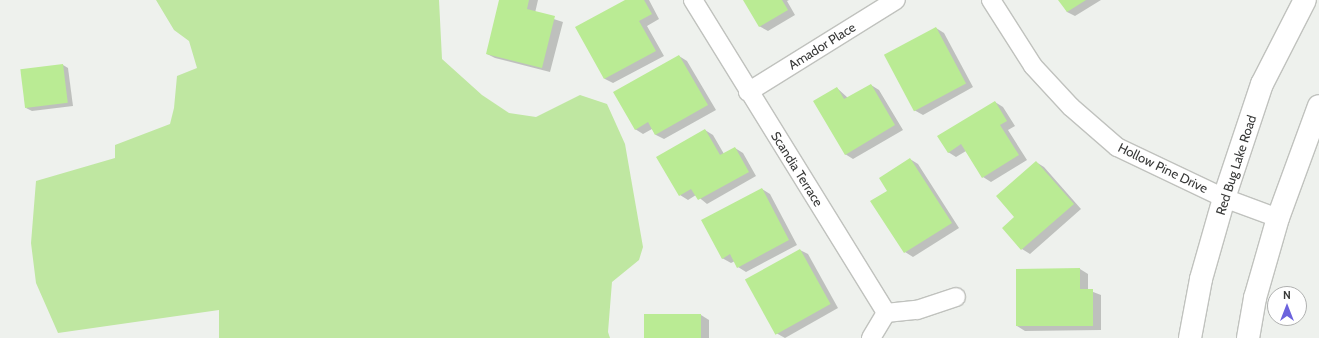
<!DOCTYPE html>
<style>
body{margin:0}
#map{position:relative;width:1319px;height:338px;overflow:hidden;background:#eef1ed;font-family:Cabin,sans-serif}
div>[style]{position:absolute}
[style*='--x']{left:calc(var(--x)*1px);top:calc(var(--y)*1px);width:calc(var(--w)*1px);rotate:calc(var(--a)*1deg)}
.green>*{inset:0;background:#bfe7a1}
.shadow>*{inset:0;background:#0003}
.building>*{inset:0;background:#baeb94;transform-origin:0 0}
.roads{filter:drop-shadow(1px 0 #c0c2be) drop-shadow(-1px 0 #c0c2be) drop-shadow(0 1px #c0c2be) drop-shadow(0 -1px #c0c2be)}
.minor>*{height:18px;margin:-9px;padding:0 9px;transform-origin:9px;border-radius:9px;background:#fff}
.primary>*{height:22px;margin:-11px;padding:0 11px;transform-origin:11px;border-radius:11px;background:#fff}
span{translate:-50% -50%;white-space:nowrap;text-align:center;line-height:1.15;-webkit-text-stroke:3px #fff;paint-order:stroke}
.street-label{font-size:13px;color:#383938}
.north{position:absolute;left:1267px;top:286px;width:40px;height:40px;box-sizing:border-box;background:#fff;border:1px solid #afb0af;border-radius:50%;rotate:0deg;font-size:11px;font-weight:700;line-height:16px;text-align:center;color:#383938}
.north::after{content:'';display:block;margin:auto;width:14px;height:18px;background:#6c63dd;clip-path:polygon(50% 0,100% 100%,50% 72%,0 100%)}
</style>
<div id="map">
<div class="green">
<div style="clip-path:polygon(156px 0,439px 0,442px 59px,482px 95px,509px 113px,536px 117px,580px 95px,607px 104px,625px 144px,643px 247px,639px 260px,612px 282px,608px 332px,610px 338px,219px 338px,219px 310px,58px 333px,36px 283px,31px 243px,36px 181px,115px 158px,115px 145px,170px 124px,174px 108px,177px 76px,197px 68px,189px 41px,174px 30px)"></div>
</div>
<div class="shadow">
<div style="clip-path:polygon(501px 0,538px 0,535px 13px,563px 22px,550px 72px,495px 58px,487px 54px)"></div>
<div style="clip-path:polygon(627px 0,649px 0,659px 19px,647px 26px,664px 56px,613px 83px,605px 79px,577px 28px)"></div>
<div style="clip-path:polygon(744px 0,789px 0,787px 1px,795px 15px,768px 31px,759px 26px)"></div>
<div style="clip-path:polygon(1060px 0,1101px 0,1075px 16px,1067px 12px)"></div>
<div style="clip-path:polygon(936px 28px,944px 33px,973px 87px,923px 115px,914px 110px)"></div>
<div style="clip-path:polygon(679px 56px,687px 61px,716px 110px,664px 139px,656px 135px,652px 129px,643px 134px,635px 129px)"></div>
<div style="clip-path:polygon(63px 65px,68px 68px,73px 106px,32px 111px,26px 108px)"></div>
<div style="clip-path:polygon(871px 85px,879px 90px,903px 130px,853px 159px,845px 154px,837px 88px,848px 98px)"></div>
<div style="clip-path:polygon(995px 102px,1003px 107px,1015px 126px,1008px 130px,1027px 160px,991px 182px,983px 177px,966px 151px,956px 157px,948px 152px)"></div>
<div style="clip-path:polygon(705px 130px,713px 135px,724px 154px,735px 148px,743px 153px,756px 176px,707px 204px,696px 195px,688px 200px,680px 195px)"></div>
<div style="clip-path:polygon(910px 159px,918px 164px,959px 228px,913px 257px,905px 252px,872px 201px,888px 191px)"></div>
<div style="clip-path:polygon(1036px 162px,1044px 167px,1081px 209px,1030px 254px,1022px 249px,1003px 228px,1016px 217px)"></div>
<div style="clip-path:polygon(762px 189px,770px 194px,797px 245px,746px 272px,738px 267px,735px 261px,731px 263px,722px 258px)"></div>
<div style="clip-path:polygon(800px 250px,808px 254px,838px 308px,785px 338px,776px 333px)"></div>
<div style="clip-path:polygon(1080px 269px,1088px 274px,1088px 290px,1101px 295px,1101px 330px,1025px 331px,1017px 326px)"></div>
<div style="clip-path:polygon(645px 315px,701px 315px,709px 320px,709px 338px,645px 338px)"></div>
</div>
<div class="building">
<div style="clip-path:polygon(499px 0,529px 0,527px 9px,555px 16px,542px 68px,486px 54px)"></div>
<div style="clip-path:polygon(625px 0,644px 0,652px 14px,639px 21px,656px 51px,604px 79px,575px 27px)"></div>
<div style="clip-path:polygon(743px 0,782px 0,788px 10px,759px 27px)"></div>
<div style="clip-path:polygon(1058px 0,1086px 0,1067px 12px)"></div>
<div style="left:936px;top:27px;width:64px;height:59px;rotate:62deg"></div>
<div style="clip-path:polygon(679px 55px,708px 105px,655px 135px,648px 122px,635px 130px,613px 92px)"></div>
<div style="left:63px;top:64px;width:39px;height:43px;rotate:83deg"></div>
<div style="clip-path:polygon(871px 84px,895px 125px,845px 155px,813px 101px,837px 87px,844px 99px)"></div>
<div style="clip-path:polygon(995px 101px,1007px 121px,1000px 125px,1019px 155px,982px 178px,961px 144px,948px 153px,937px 136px)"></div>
<div style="clip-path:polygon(705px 129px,720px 155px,735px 147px,749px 172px,698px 200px,691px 189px,679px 196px,656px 157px)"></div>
<div style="clip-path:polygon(910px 158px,952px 223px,904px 253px,870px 201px,887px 191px,879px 178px)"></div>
<div style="clip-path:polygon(1036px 161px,1074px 204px,1021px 250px,1002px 228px,1014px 217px,996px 196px)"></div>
<div style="clip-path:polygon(762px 188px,789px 240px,737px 268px,730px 254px,722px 259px,701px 220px)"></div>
<div style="left:800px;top:249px;width:63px;height:63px;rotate:61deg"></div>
<div style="clip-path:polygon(1080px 268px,1080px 289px,1093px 289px,1093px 326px,1016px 326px,1016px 269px)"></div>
<div style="left:644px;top:314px;width:57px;height:24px"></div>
</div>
<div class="roads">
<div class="minor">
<div style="--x:693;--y:0;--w:368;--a:58.3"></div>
<div style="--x:886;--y:313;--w:29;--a:121"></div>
<div style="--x:991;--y:0;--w:78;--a:57.5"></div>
<div style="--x:1033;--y:66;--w:56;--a:47.2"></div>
<div style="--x:1071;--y:107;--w:61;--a:41"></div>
<div style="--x:1117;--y:147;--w:119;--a:25.5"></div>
<div style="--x:1224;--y:198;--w:58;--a:20.3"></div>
<div style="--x:748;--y:92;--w:174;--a:-31.9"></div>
<div style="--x:886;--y:313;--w:31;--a:-6"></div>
<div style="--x:917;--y:310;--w:41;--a:-18.4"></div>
</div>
<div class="primary">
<div style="--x:1190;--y:338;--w:60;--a:-79.4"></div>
<div style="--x:1201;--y:279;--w:84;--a:-74.1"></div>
<div style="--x:1224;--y:198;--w:120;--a:-71.6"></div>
<div style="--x:1262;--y:84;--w:94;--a:-62.9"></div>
<div style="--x:1248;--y:338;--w:41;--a:-80.1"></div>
<div style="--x:1255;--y:298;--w:83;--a:-74"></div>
<div style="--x:1278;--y:218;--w:119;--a:-69.9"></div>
</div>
</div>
<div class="street-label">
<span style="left:822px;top:46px;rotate:-32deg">Amador Place</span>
<span style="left:1236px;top:165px;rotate:-72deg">Red Bug Lake Road</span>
<span style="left:1163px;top:168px;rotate:26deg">Hollow Pine Drive</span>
<span style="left:797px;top:169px;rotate:58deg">Scandia Terrace</span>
</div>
<div class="north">N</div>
</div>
